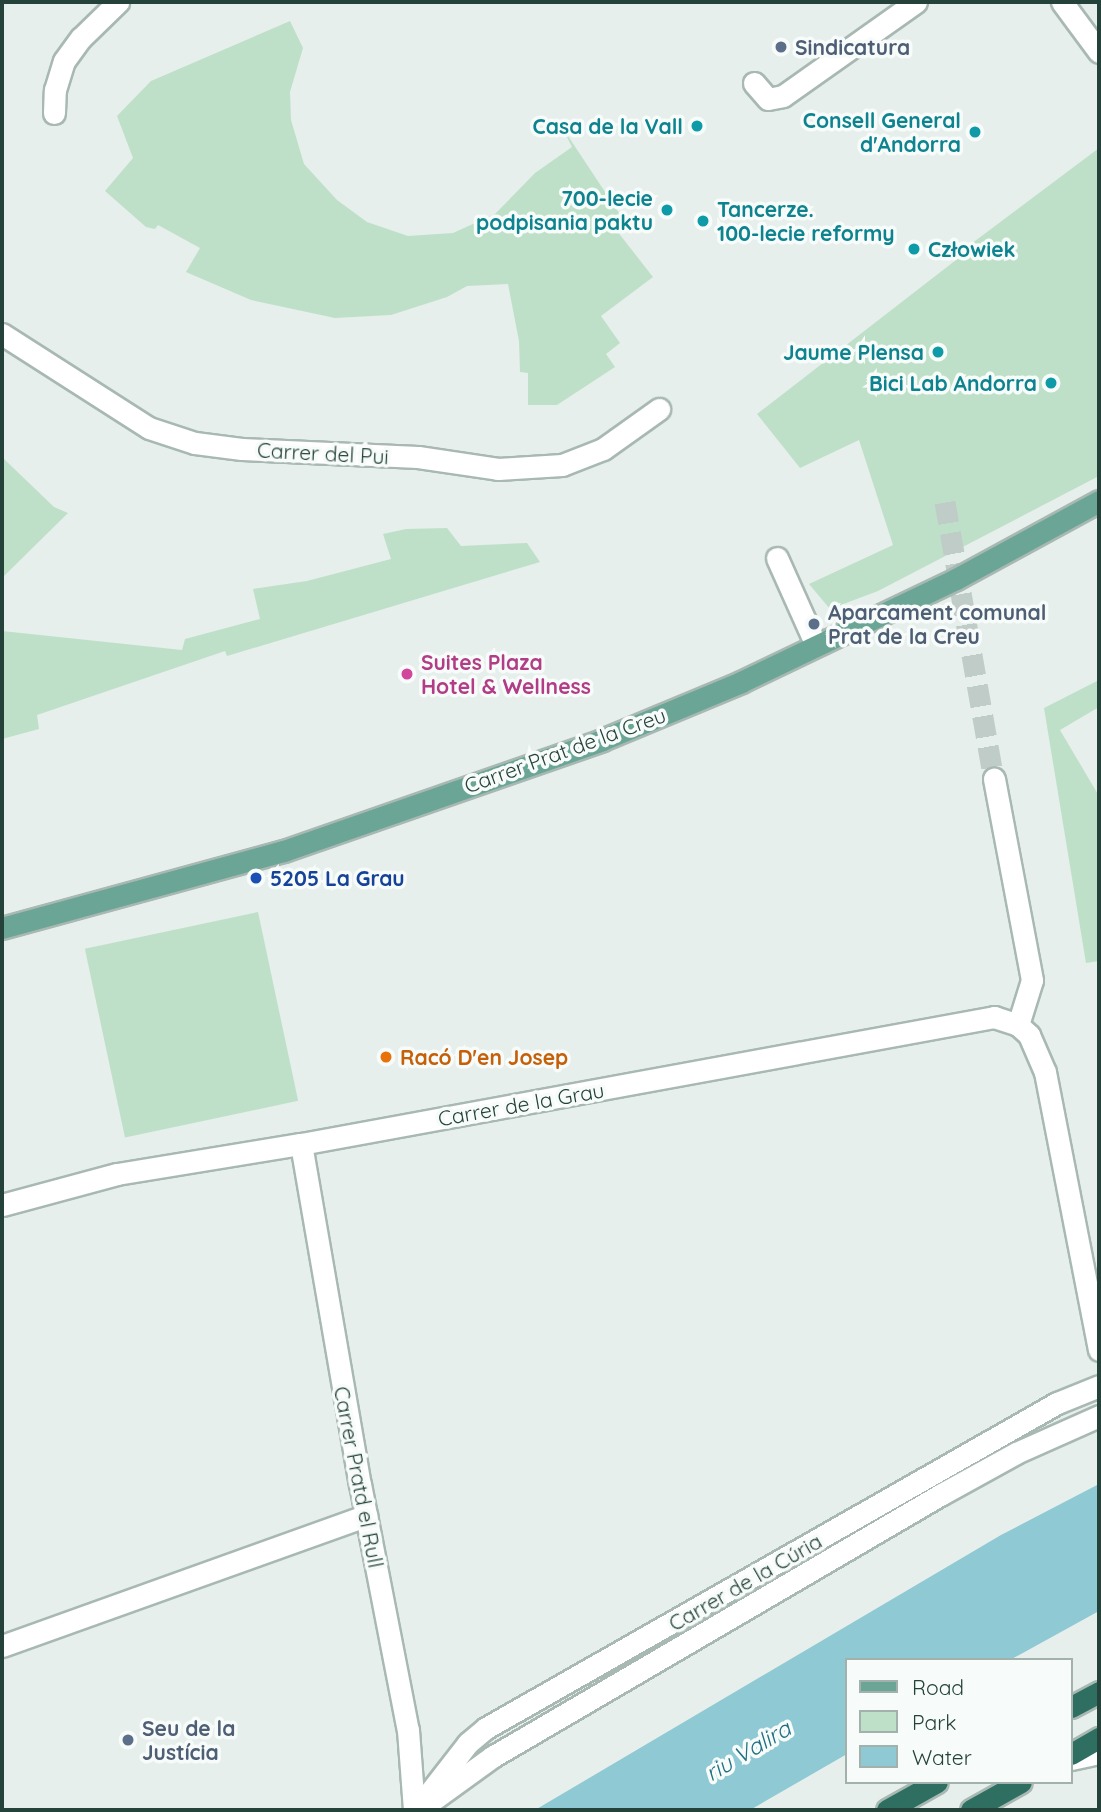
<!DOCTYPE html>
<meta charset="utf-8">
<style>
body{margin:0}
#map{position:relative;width:1101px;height:1812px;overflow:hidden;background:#e6efeb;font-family:Quicksand,sans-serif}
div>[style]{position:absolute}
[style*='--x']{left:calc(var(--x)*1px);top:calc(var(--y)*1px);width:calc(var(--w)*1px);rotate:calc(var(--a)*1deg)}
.green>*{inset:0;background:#bfe0c8;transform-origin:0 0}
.water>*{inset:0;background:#8ec9d4}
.minor-tunnel>*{height:21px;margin-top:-10.5px;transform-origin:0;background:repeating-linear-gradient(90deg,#bfccc8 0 21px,transparent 0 31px)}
.roads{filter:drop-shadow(2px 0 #a8b8b2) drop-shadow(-2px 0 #a8b8b2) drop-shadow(0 2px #a8b8b2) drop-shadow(0 -2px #a8b8b2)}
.minor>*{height:21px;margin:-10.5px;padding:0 10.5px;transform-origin:10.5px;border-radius:10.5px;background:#fff}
.major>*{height:21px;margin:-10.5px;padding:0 10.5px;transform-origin:10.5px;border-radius:10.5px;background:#6aa596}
.highway>*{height:21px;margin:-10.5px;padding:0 10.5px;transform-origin:10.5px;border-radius:10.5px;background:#2f6f62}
.dots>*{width:19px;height:19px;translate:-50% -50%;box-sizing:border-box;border:4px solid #f7fbf9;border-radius:50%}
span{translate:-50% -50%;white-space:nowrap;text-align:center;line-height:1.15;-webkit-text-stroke:7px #f7fbf9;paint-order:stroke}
.service-label{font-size:21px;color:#4e5e75;font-weight:700}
.left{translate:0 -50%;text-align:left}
.culture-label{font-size:21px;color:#0d838f;font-weight:700}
.right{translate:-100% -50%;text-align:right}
.street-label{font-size:21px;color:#24423a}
.hotel-label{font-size:21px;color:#b23c85;font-weight:700}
.transit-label{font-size:21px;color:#164399;font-weight:700}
.food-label{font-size:21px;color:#c56008;font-weight:700}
.water-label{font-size:23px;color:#1c6f80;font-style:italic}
.frame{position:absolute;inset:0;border:4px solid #24423a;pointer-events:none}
.legend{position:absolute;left:845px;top:1658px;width:228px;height:126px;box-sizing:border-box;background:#f7fbf9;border:2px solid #a3b1ad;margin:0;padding:9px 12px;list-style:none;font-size:21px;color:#24423a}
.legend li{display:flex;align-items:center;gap:14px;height:35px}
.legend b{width:35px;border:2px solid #a3b1ad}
</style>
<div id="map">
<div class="green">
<div style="clip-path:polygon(290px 21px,303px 48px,290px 92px,291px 120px,304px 164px,337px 200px,367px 222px,408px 236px,453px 233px,495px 214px,535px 173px,572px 147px,562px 127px,627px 225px,617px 231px,653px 277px,601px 316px,620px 343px,606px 354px,615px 367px,557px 405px,528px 405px,528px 373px,520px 372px,519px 341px,508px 284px,467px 286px,447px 297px,391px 315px,335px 318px,251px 300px,186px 272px,200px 248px,158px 225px,155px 229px,146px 227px,105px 191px,133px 158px,117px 116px,151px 81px)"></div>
<div style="clip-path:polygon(1099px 148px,1099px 476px,878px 591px,830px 609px,809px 584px,893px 545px,859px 440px,800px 468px,757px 414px,965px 253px,963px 250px)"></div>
<div style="clip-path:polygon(2px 457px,54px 507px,68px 513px,2px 578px)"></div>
<div style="clip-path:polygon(447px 528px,461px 546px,527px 543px,540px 562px,227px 656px,225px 651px,37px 715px,39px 729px,2px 739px,2px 631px,182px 650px,185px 639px,260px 619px,253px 589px,307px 581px,391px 559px,383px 534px,406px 529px)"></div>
<div style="clip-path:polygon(1099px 680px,1099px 707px,1060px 730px,1099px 796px,1099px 961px,1086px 963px,1044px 708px)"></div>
<div style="left:258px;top:912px;width:193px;height:177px;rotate:78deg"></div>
</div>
<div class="water">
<div style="clip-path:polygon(1099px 1484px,1099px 1611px,1010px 1660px,847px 1660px,847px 1754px,750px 1810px,535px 1810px,1001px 1535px)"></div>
</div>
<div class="minor-tunnel">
<div style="--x:945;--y:502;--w:281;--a:80"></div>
</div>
<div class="roads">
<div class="minor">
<div style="--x:1062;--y:2;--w:62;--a:53.5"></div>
<div style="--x:754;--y:83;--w:21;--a:49"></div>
<div style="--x:768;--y:99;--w:15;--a:-11"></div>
<div style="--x:783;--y:96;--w:163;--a:-35.3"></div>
<div style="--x:54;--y:113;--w:23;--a:-88"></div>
<div style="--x:55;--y:90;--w:30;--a:-73"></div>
<div style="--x:64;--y:61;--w:29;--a:-54"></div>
<div style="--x:81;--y:38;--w:52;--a:-44.2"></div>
<div style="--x:2;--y:334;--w:174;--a:32.6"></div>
<div style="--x:149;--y:428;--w:48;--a:18.1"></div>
<div style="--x:195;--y:443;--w:47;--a:7.3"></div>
<div style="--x:242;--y:449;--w:176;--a:2.6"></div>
<div style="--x:418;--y:457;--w:81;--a:8.5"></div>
<div style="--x:498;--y:469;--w:64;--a:-3.6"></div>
<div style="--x:562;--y:465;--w:44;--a:-21.3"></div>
<div style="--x:603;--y:449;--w:69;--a:-35.5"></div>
<div style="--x:777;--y:558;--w:95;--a:65.9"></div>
<div style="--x:1018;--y:1025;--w:15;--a:42"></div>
<div style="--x:1029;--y:1035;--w:40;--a:66.6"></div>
<div style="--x:1045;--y:1072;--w:283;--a:79"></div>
<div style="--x:301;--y:1144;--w:345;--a:80.2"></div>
<div style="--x:360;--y:1484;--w:251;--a:79"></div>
<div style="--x:408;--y:1730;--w:80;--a:85.7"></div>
<div style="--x:2;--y:1205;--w:119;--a:-15.1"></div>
<div style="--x:117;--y:1174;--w:186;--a:-9.3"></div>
<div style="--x:301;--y:1144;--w:705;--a:-10.38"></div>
<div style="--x:994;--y:1017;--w:25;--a:18"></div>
<div style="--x:1018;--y:1025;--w:47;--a:-72.7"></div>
<div style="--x:1032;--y:980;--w:205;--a:-100.7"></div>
<div style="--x:2;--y:1646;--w:387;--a:-19.7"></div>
<div style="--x:1071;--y:1759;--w:29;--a:-12"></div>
<div style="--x:434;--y:1799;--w:72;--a:-35.9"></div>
<div style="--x:492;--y:1757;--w:519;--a:-30.32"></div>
<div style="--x:940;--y:1495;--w:87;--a:-28.9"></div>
<div style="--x:1016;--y:1453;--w:91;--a:-24"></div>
<div style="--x:416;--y:1810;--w:85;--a:-52.2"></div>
<div style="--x:468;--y:1743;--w:23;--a:-40"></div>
<div style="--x:486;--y:1728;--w:657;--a:-29.65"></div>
<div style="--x:1057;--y:1403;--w:45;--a:-22"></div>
</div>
<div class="major">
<div style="--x:2;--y:928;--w:292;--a:-15.3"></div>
<div style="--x:284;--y:851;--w:337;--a:-19.2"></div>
<div style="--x:602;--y:740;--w:151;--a:-22.6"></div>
<div style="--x:741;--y:682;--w:238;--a:-25.6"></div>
<div style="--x:956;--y:579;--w:163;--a:-28.6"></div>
</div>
<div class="highway">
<div style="--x:1071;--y:1707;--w:32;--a:-28"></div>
<div style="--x:1071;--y:1754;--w:32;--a:-30"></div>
<div style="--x:887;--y:1810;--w:57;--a:-29.2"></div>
<div style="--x:971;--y:1810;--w:57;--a:-29.2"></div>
</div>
</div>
<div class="dots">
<div style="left:781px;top:47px;background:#5c6f8a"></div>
<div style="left:697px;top:126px;background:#0f9aa8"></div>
<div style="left:975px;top:132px;background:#0f9aa8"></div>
<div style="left:667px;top:210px;background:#0f9aa8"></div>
<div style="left:703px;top:221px;background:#0f9aa8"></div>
<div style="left:914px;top:249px;background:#0f9aa8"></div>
<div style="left:938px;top:352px;background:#0f9aa8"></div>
<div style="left:1051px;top:383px;background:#0f9aa8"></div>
<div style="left:814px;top:624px;background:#5c6f8a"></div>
<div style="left:407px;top:674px;background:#d1479c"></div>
<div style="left:256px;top:878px;background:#1a4fb4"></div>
<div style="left:386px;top:1057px;background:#e8710a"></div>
<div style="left:128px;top:1740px;background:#5c6f8a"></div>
</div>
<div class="service-label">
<span class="left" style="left:795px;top:47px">Sindicatura</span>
<span class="left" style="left:828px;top:624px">Aparcament comunal<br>Prat de la Creu</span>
<span class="left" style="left:142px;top:1740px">Seu de la<br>Justícia</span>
</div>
<div class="culture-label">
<span class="right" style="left:961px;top:132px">Consell General<br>d'Andorra</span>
<span class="right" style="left:683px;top:126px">Casa de la Vall</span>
<span class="right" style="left:653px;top:210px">700-lecie<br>podpisania paktu</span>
<span class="left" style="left:717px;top:221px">Tancerze.<br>100-lecie reformy</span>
<span class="left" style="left:928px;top:249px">Człowiek</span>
<span class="right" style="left:924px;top:352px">Jaume Plensa</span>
<span class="right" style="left:1037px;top:383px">Bici Lab Andorra</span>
</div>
<div class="street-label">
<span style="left:323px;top:453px;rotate:3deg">Carrer del Pui</span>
<span style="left:565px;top:750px;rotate:-20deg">Carrer Prat de la Creu</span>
<span style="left:521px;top:1104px;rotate:-10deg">Carrer de la Grau</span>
<span style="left:359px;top:1477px;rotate:79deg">Carrer Pratd el Rull</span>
<span style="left:745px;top:1582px;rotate:-30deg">Carrer de la Cúria</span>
</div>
<div class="hotel-label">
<span class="left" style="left:421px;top:674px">Suites Plaza<br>Hotel &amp; Wellness</span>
</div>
<div class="transit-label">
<span class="left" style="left:270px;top:878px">5205 La Grau</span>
</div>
<div class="food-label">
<span class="left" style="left:400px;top:1057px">Racó D'en Josep</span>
</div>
<div class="water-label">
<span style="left:748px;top:1751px;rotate:-31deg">riu Valira</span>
</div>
<div class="frame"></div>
<ul class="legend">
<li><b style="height:9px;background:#6aa596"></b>Road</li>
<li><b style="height:19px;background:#bfe0c8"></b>Park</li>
<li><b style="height:19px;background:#8ec9d4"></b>Water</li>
</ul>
</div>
